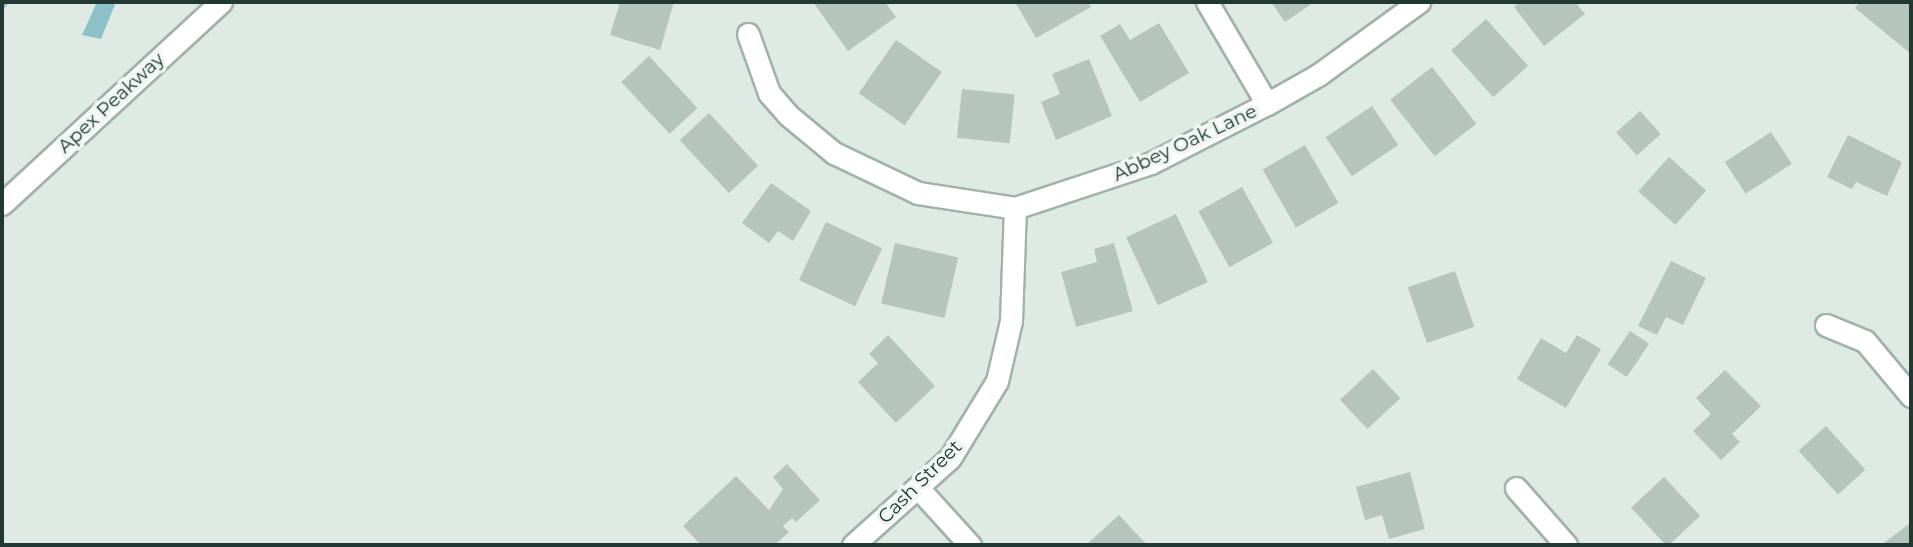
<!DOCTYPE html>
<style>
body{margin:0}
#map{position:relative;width:1913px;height:547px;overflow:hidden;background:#e0eae5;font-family:Montserrat,sans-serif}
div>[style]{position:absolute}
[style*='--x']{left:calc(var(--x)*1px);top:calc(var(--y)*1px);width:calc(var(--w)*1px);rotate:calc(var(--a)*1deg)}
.water>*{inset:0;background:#8cc1ca}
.stream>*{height:9px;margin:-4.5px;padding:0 4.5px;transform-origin:4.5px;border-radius:4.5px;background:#8cc1ca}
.building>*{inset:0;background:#b6c4be;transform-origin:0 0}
.roads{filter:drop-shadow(2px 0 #a3b1ac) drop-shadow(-2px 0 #a3b1ac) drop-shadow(0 2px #a3b1ac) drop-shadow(0 -2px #a3b1ac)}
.street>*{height:21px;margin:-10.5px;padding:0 10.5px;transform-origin:10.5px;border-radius:10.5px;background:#fff}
.secondary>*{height:21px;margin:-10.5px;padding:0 10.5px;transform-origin:10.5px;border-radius:10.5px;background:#fff}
span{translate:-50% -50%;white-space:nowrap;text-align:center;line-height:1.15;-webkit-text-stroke:7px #f0f6f3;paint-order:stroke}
.street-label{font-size:19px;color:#223832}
.frame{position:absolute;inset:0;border:4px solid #223832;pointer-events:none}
</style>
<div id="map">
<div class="water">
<div style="clip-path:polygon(97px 2px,116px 2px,101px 39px,82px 35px)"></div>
</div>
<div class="stream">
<div style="--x:2;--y:3;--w:1;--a:-45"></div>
</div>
<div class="building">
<div style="clip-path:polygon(620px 2px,674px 2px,660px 50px,610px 35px)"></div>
<div style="clip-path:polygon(813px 2px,885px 2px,896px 17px,848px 51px)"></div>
<div style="clip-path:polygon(1015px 2px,1087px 2px,1091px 7px,1036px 38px)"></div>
<div style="clip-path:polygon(1271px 2px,1314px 2px,1285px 22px)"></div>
<div style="clip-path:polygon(1520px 2px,1575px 2px,1585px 14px,1544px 46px,1514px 7px)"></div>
<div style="clip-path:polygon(1860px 2px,1911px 2px,1911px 54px,1855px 8px)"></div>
<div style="left:1486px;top:19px;width:63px;height:47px;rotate:48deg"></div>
<div style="clip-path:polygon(1159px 23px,1189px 73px,1140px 102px,1100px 36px,1120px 24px,1130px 40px)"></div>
<div style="left:896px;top:40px;width:56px;height:65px;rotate:35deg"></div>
<div style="left:649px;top:56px;width:71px;height:38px;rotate:47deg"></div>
<div style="clip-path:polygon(1089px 59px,1112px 116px,1056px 140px,1041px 102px,1060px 94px,1052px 74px)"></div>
<div style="left:1432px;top:67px;width:72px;height:53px;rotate:52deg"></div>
<div style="left:962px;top:89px;width:53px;height:49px;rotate:6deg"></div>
<div style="left:1372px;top:106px;width:47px;height:56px;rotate:56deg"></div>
<div style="left:1640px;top:111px;width:31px;height:32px;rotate:48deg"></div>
<div style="left:709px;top:113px;width:72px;height:40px;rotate:47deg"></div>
<div style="left:1771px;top:132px;width:38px;height:55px;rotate:57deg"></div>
<div style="clip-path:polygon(1848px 135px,1902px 162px,1887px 196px,1856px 182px,1852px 189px,1827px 177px)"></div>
<div style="left:1305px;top:145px;width:67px;height:49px;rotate:60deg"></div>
<div style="left:1669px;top:157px;width:50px;height:46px;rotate:42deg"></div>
<div style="clip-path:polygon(771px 183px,811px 211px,793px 241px,778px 231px,769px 243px,742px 223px)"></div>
<div style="left:1242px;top:187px;width:64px;height:50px;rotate:61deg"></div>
<div style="left:1176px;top:214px;width:75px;height:55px;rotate:65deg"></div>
<div style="left:826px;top:222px;width:62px;height:64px;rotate:25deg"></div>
<div style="left:895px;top:243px;width:65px;height:62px;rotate:13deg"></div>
<div style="clip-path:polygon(1114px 243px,1133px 311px,1076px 327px,1061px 272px,1097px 262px,1094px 249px)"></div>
<div style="clip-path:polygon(1671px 261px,1706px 278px,1683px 325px,1666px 317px,1657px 335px,1638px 326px)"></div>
<div style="left:1455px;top:271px;width:59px;height:50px;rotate:71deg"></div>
<div style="left:1630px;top:331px;width:23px;height:40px;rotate:34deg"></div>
<div style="clip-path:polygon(888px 335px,935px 386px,896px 423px,858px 382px,878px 363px,869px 354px)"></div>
<div style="clip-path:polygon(1577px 335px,1601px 349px,1566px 408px,1517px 379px,1541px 338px,1566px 353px)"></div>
<div style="left:1373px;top:369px;width:40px;height:45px;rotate:47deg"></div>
<div style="clip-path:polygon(1725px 370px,1761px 406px,1732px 434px,1740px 442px,1721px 460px,1693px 431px,1711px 414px,1696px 398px)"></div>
<div style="left:1826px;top:426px;width:59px;height:37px;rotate:48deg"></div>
<div style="clip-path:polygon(787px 464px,820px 500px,796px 522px,792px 518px,783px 526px,789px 532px,775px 545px,701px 545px,683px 526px,736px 476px,769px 510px,783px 489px,773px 477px)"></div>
<div style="clip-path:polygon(1410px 472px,1425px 529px,1389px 539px,1382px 515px,1365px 520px,1356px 487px)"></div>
<div style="left:1664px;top:477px;width:53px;height:45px;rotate:47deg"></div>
<div style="clip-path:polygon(1119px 515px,1147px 545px,1086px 545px)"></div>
<div style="clip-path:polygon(1909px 524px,1911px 545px,1881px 545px)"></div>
</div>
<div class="roads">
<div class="street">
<div style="--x:1207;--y:2;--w:118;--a:59.5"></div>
<div style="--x:748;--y:34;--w:63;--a:70.4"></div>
<div style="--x:769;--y:93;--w:29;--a:49"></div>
<div style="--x:788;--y:115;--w:60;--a:39.6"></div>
<div style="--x:834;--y:153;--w:93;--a:25.5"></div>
<div style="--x:918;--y:193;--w:98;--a:8.8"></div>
<div style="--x:1015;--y:208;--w:143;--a:-18.3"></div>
<div style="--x:1151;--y:163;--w:130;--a:-27"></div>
<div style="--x:1267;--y:104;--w:59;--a:-29.6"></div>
<div style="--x:1318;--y:75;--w:125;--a:-35.9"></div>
<div style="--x:1826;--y:325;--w:42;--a:22.3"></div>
<div style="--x:1865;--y:341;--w:72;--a:50.1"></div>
<div style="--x:1516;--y:488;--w:76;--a:48.7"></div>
<div style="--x:919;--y:489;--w:76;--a:47.7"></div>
<div style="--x:853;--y:545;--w:130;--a:-41.9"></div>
<div style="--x:950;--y:458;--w:90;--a:-58.6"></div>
<div style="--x:997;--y:381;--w:62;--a:-76.9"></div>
<div style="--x:1011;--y:321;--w:113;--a:-88"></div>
</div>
<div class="secondary">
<div style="--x:2;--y:204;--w:298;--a:-42.7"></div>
</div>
</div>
<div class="street-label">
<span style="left:111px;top:103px;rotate:-43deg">Apex Peakway</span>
<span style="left:1185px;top:143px;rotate:-25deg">Abbey Oak Lane</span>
<span style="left:920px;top:482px;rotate:-45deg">Cash Street</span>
</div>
<div class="frame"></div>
</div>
